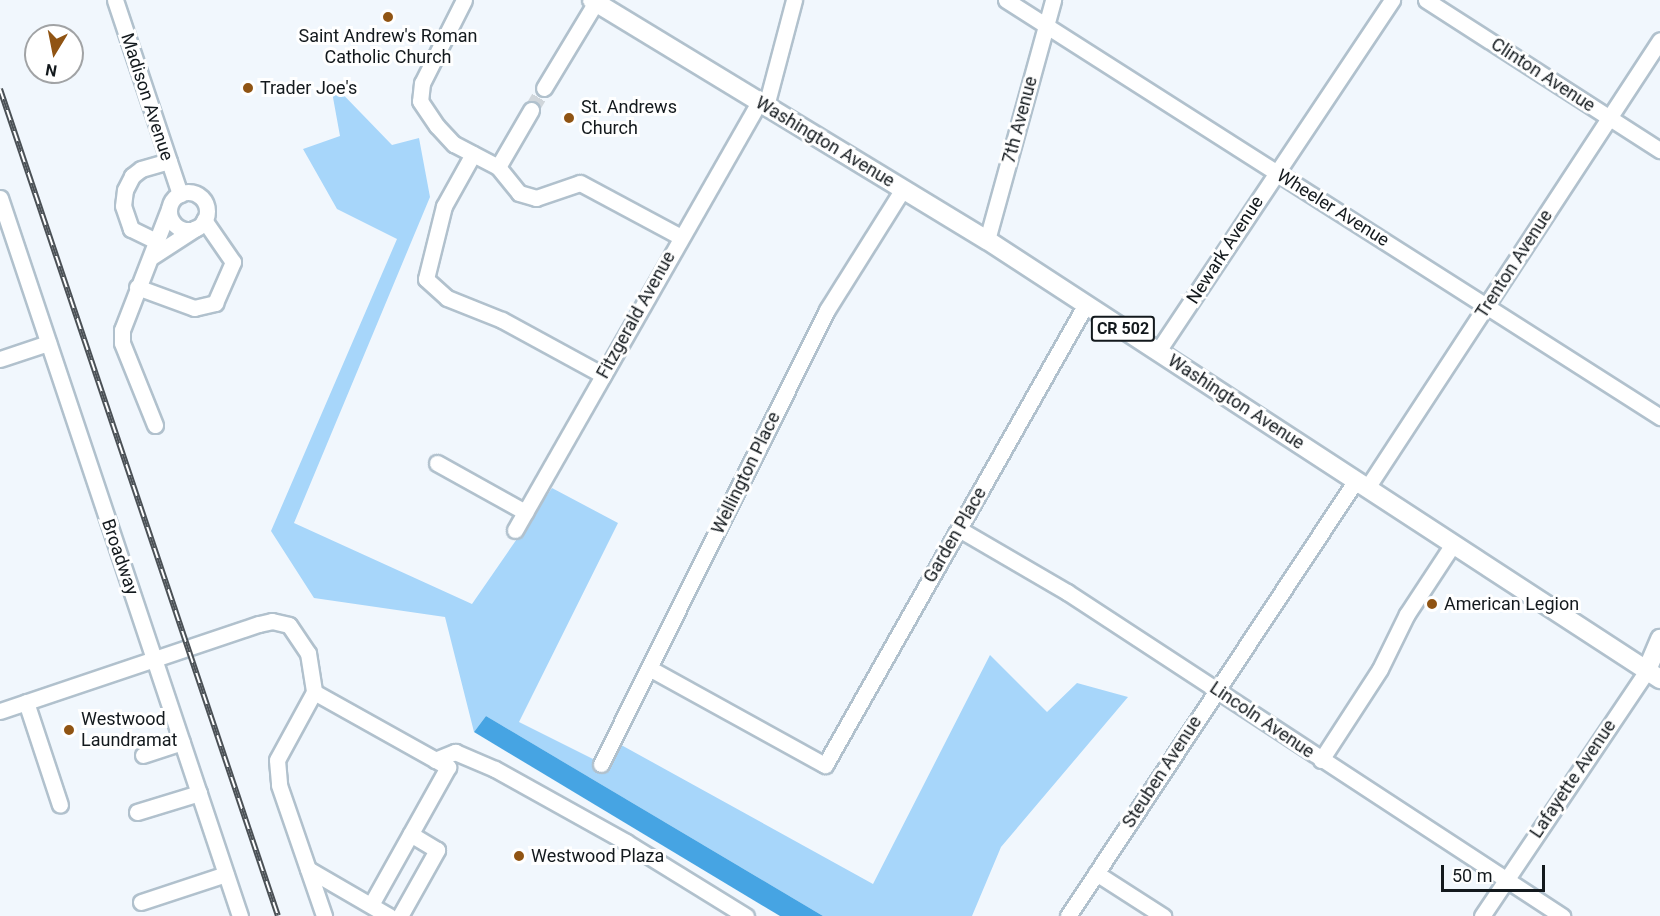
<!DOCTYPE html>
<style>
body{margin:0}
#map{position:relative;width:1660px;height:916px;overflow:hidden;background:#f1f7fd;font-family:Roboto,sans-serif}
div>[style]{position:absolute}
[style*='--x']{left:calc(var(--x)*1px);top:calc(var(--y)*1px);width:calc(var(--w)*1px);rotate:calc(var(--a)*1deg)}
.green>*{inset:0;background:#a7d6fa}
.water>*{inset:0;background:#46a4e3}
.minor-tunnel>*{height:15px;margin-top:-7.5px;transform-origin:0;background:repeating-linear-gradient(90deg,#d0d6db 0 15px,transparent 0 23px)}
.roads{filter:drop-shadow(2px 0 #b1c1cd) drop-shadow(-2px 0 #b1c1cd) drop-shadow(0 2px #b1c1cd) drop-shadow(0 -2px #b1c1cd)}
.minor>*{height:15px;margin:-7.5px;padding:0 7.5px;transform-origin:7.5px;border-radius:7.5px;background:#fff}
.minor>.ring{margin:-7.5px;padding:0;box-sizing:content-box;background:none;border:15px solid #fff;border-radius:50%}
.major>*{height:18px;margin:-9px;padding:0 9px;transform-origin:9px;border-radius:9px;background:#fff}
.rail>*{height:6px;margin-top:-3px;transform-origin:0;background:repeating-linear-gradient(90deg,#fff 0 11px,#4b5156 0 22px);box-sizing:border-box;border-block:2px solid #4b5156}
.dots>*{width:16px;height:16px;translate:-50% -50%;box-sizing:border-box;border:3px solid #fff;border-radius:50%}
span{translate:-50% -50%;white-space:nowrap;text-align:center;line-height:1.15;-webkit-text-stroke:6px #fff;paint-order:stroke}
.shield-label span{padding:2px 4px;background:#fff;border:2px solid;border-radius:4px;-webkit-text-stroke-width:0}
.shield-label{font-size:16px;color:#13191d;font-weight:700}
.poi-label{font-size:18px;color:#13191d}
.left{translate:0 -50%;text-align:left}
.street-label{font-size:18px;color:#13191d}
.north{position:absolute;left:24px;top:24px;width:60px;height:60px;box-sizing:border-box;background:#fff;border:2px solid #a1a3a5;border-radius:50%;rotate:190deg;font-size:16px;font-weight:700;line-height:24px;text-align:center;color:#13191d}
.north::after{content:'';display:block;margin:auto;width:21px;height:27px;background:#905413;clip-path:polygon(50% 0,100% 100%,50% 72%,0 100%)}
.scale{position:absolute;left:1441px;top:865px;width:104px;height:27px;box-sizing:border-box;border:3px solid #13191d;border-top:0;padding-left:8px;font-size:18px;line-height:21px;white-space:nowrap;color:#13191d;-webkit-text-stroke:4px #fff;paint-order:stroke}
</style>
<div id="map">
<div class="green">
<div style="clip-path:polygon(330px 81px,392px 145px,419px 138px,430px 197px,294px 523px,472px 604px,552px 488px,618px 523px,519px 722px,601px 763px,614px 741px,873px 884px,990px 655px,1047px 712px,1077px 683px,1128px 697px,1001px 847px,972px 916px,823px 916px,486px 716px,474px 732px,445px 617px,314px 598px,271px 531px,397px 239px,337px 209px,303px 149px,340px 136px)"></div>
</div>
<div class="water">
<div style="clip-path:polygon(486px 716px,823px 916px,780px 916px,474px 732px)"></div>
</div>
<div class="minor-tunnel">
<div style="--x:531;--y:110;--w:26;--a:-59"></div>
</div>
<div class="roads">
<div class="minor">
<div style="--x:115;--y:0;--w:205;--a:71.5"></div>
<div style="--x:464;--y:0;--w:93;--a:116.8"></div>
<div style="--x:422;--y:83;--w:18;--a:96"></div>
<div style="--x:420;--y:101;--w:30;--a:56"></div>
<div style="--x:437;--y:126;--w:25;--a:47"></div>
<div style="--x:454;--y:144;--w:50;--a:27.6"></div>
<div style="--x:498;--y:167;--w:33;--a:51"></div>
<div style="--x:519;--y:193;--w:18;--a:16"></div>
<div style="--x:536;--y:198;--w:46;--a:-18.8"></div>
<div style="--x:580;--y:183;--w:112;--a:28.2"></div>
<div style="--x:1006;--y:0;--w:776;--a:32.52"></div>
<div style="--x:1426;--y:0;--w:278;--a:32.7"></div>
<div style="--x:544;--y:88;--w:103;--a:-58.9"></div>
<div style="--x:766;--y:106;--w:110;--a:-75.2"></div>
<div style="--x:473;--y:154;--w:60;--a:119.1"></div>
<div style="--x:444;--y:206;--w:75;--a:103.9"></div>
<div style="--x:426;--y:279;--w:28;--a:42"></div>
<div style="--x:447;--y:298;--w:59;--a:21.8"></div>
<div style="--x:502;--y:320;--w:115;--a:28.6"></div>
<div style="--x:498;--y:167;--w:66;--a:-59.9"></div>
<div class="ring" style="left:169px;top:192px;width:23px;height:23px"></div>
<div style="--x:0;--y:198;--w:757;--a:71.52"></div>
<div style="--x:987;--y:240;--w:249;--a:-74.6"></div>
<div style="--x:156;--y:241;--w:28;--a:-154"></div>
<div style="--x:131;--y:229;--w:24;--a:-109"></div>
<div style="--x:123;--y:206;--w:16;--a:-83"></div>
<div style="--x:125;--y:190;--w:16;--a:-63"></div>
<div style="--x:132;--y:176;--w:11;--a:-38"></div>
<div style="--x:141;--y:169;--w:29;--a:-16"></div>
<div style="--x:153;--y:256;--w:51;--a:-33.1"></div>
<div style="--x:137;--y:287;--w:61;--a:20.2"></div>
<div style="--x:194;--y:308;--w:22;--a:-13"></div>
<div style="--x:215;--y:303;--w:45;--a:-66.3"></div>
<div style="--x:233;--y:262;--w:51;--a:-124.6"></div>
<div style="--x:1158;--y:351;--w:422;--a:-56.3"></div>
<div style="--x:0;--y:359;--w:51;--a:-18.4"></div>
<div style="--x:155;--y:425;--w:88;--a:-111.9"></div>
<div style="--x:122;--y:343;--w:13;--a:-90"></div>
<div style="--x:122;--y:330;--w:130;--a:-68.8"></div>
<div style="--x:437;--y:463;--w:101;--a:29.1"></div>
<div style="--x:1367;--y:488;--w:535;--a:-56.81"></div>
<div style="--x:959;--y:529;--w:125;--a:30.3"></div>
<div style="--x:1067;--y:592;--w:592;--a:33.21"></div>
<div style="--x:515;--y:530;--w:493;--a:-60.3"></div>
<div style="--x:649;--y:668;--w:201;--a:28.9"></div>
<div style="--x:825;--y:765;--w:530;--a:-60.48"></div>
<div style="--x:314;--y:692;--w:154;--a:29.2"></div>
<div style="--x:448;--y:767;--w:158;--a:119.2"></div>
<div style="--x:26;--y:702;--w:108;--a:71.7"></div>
<div style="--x:0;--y:711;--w:273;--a:-18.6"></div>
<div style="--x:259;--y:624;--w:13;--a:-13"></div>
<div style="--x:272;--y:621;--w:17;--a:13"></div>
<div style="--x:289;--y:625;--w:34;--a:56"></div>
<div style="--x:308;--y:653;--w:39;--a:81"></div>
<div style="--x:314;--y:692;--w:77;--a:118.6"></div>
<div style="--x:277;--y:760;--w:25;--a:85"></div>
<div style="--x:279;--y:785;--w:139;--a:71"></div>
<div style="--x:143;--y:755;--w:41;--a:-18.4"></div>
<div style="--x:435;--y:760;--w:22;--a:-22"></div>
<div style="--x:455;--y:752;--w:43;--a:23"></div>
<div style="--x:495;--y:769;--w:150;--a:29.1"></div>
<div style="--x:626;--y:842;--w:141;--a:31.7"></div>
<div style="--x:1321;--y:760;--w:108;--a:-57"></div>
<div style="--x:1380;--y:669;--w:61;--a:-63.9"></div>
<div style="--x:1407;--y:614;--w:84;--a:-56.7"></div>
<div style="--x:601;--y:764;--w:507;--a:-63.54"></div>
<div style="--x:827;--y:310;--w:143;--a:-57.9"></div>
<div style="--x:137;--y:812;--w:65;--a:-17"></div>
<div style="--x:308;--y:869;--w:94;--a:30.1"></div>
<div style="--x:1096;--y:873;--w:80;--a:32.7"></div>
<div style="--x:141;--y:902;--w:89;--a:-18.2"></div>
<div style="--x:400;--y:916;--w:76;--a:-60.7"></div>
<div style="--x:437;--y:850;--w:31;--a:-149"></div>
<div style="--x:1068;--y:916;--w:523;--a:-56.55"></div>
<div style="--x:1482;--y:916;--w:296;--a:-56.1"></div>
</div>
<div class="major">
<div style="--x:592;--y:0;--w:462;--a:31.3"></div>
<div style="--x:987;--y:240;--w:804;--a:33.12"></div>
<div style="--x:1647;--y:670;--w:34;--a:-67"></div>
</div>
</div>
<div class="rail">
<div style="--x:0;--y:89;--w:872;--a:71.42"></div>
</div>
<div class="dots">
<div style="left:388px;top:17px;background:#905413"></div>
<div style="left:248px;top:88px;background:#905413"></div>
<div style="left:569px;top:118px;background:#905413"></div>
<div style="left:1432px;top:604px;background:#905413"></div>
<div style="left:69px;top:730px;background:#905413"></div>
<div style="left:519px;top:856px;background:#905413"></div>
</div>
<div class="shield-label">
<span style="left:1123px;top:329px">CR 502</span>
</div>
<div class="poi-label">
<span style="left:388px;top:47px">Saint Andrew's Roman<br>Catholic Church</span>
<span class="left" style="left:260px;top:88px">Trader Joe's</span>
<span class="left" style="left:581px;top:118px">St. Andrews<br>Church</span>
<span class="left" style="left:1444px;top:604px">American Legion</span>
<span class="left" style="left:81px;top:730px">Westwood<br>Laundramat</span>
<span class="left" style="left:531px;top:856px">Westwood Plaza</span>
</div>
<div class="street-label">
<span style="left:1543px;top:75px;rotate:33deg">Clinton Avenue</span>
<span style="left:147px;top:97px;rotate:72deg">Madison Avenue</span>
<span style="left:1020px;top:120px;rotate:-75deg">7th Avenue</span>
<span style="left:825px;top:142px;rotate:31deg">Washington Avenue</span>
<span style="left:1333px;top:208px;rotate:32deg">Wheeler Avenue</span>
<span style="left:1225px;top:250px;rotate:-57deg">Newark Avenue</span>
<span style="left:1514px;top:264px;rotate:-57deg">Trenton Avenue</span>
<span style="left:636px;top:315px;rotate:-61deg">Fitzgerald Avenue</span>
<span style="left:1236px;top:402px;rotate:33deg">Washington Avenue</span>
<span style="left:746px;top:473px;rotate:-64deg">Wellington Place</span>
<span style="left:955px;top:535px;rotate:-60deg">Garden Place</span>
<span style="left:120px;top:557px;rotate:71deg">Broadway</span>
<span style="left:1262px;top:720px;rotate:34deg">Lincoln Avenue</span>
<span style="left:1162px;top:772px;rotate:-57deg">Steuben Avenue</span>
<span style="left:1573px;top:779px;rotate:-56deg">Lafayette Avenue</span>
</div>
<div class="north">N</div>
<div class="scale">50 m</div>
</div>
